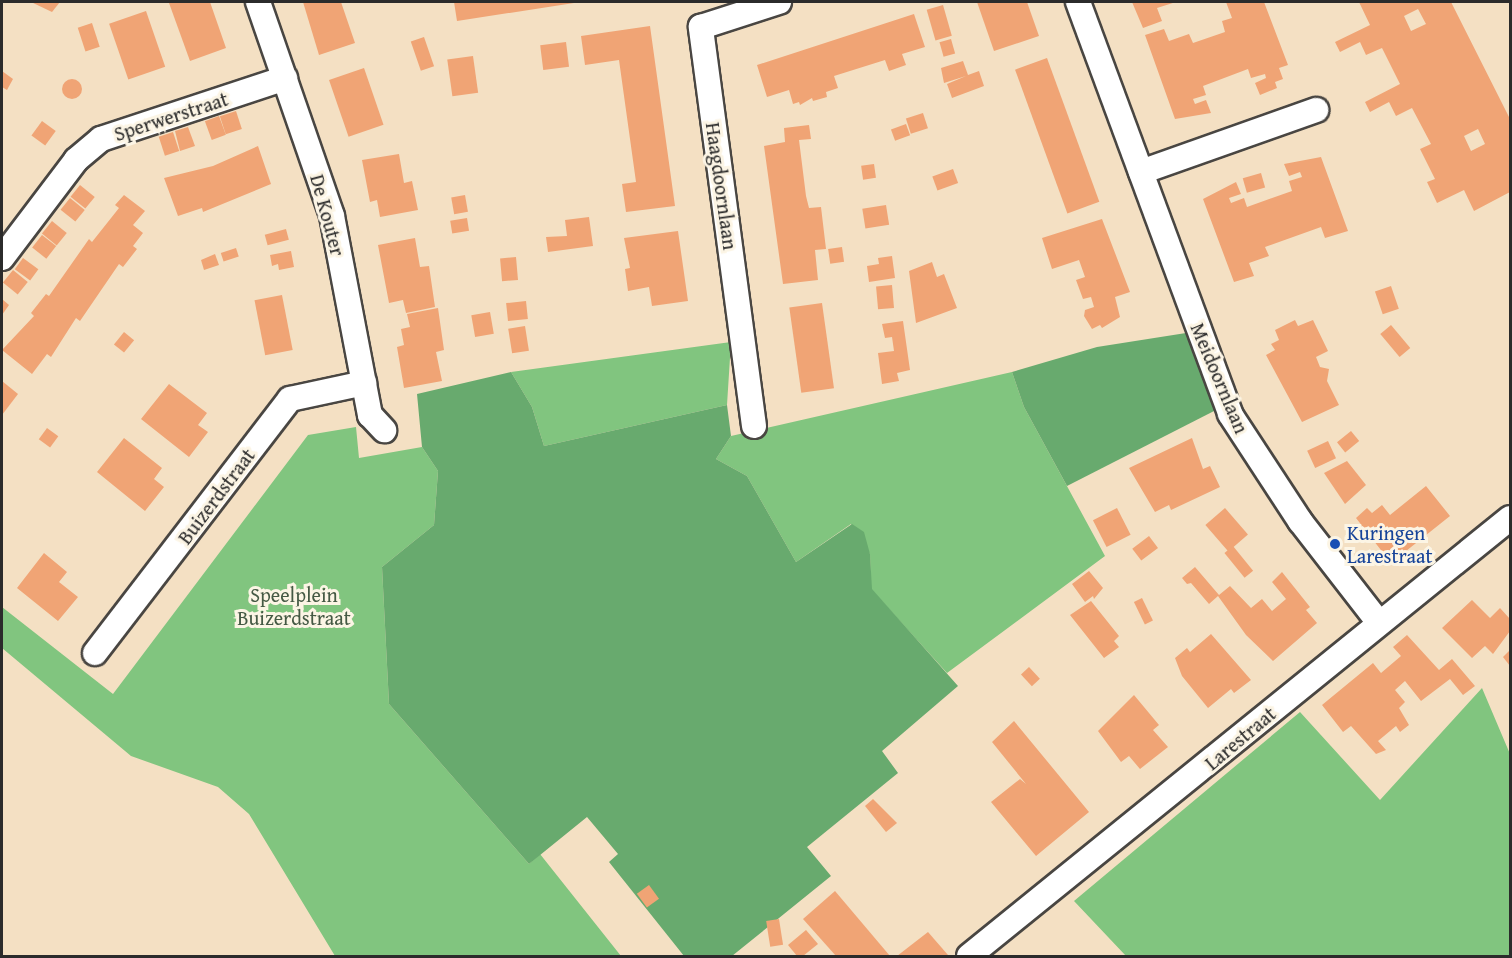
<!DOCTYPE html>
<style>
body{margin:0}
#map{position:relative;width:1512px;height:958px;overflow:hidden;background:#f4e0c3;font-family:"Gentium Book Plus",serif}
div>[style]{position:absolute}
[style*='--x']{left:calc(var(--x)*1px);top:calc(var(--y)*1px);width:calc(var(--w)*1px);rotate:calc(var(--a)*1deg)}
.green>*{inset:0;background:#81c57f}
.forest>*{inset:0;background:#68aa6e}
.building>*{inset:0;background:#f0a475;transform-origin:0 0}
.round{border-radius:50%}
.roads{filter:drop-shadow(2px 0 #494642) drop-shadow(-2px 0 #494642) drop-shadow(0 2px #494642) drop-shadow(0 -2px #494642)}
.minor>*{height:24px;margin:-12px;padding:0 12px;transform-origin:12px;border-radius:12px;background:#fff}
.dots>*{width:16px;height:16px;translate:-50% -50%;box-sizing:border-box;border:3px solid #fcf5e5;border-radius:50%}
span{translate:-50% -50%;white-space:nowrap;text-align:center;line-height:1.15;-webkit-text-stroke:6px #fcf5e5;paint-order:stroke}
.street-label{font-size:20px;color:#2b2b2b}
.transit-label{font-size:20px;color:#164399}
.left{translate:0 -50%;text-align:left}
.park-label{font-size:20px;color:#455944}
.frame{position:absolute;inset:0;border:3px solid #2b2b2b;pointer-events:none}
</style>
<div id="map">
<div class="green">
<div style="clip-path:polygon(731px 342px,727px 405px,544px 446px,532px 407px,511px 372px)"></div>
<div style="clip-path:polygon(1012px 372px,1024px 407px,1105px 556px,947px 673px,871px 589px,870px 554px,851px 524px,796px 562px,747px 476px,716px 459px,731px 436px)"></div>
<div style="clip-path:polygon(356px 427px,359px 458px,422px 447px,438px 471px,434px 525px,382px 567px,389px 704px,529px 864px,540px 854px,621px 956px,335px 956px,249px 814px,218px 787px,131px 756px,2px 648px,2px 607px,113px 694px,308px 435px)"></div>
<div style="clip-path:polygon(1482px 688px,1510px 754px,1510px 956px,1126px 956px,1074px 901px,1300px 712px,1380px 800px)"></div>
</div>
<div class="forest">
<div style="clip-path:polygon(1186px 333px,1216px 410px,1067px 486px,1024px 407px,1012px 372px,1097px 347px)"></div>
<div style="clip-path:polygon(511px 372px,532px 407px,544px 446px,727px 405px,731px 436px,716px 459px,747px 476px,796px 562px,852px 524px,864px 532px,870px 554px,872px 589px,958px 686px,882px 751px,898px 773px,807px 847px,831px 876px,732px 956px,684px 956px,609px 862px,618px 854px,587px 817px,529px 864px,389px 704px,382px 567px,434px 525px,438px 471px,422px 447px,417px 394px)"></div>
</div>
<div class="building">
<div style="clip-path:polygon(31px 2px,60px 2px,52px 12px)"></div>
<div style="clip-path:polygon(210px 2px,226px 48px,190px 61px,169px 3px)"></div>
<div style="clip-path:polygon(303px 2px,341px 2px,355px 43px,319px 55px)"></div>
<div style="clip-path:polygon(454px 2px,574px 2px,574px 3px,457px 21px)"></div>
<div style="clip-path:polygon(977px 2px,1027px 2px,1039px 36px,994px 51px)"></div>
<div style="clip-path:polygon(1132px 2px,1176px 2px,1157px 8px,1162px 21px,1143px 28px)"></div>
<div style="clip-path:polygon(1226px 2px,1264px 2px,1288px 65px,1279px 68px,1283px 79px,1275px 82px,1277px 88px,1260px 95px,1255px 83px,1266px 78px,1265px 74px,1251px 78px,1248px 69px,1203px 86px,1206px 95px,1193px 99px,1195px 104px,1206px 100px,1211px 113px,1175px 119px,1145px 35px,1164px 29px,1169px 41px,1189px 34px,1193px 43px,1225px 32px,1222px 21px,1232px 18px)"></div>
<div style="clip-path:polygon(evenodd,1359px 2px,1451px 2px,1510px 119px,1510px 192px,1474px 211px,1464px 190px,1437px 203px,1427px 182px,1435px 179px,1420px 149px,1431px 144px,1412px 108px,1396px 116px,1389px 102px,1370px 112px,1365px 102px,1400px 84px,1382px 48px,1366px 55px,1360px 42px,1340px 52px,1335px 42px,1370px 25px,1359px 2px,1418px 9px,1426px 24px,1411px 31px,1404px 16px,1418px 9px,1359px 2px,1478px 129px,1485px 144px,1471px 151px,1464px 136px,1478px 129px)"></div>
<div style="left:943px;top:5px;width:32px;height:17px;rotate:74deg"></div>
<div style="left:146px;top:11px;width:59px;height:39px;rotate:71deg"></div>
<div style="clip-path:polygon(914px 14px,925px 47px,902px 54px,906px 65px,889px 71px,885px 60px,834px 76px,838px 88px,826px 92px,827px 97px,813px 101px,812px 98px,800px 105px,799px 102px,793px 104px,789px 90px,767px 97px,757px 65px)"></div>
<div style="left:92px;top:23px;width:25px;height:15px;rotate:72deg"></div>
<div style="clip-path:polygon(650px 26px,675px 206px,626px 212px,622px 184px,636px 182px,619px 60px,585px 65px,581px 36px)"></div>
<div style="left:424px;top:37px;width:31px;height:14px;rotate:71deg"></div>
<div style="left:951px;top:39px;width:15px;height:12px;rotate:74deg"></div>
<div style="left:566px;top:42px;width:25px;height:26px;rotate:83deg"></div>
<div style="left:473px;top:56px;width:37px;height:26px;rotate:82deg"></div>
<div style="left:1047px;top:58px;width:153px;height:34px;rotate:70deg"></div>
<div style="clip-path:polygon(963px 61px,968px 75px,979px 71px,984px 86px,952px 98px,947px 84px,966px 76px,944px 83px,941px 68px)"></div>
<div style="left:364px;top:68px;width:60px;height:37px;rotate:71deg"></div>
<div style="clip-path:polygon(2px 71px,13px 79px,7px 90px,2px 87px)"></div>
<div class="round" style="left:62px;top:79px;width:20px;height:20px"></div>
<div style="left:236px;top:111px;width:19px;height:17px;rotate:72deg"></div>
<div style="left:923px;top:113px;width:16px;height:18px;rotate:72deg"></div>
<div style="left:219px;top:116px;width:20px;height:15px;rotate:70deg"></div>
<div style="left:42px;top:121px;width:17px;height:18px;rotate:36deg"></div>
<div style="left:906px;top:124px;width:12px;height:16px;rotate:70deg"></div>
<div style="clip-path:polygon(809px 125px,811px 139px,799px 140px,806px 196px,809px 208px,821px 207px,826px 249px,815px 250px,818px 280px,783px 284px,764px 146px,785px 142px,784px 128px)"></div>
<div style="clip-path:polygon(188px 127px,195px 146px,180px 151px,175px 131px)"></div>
<div style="left:173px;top:132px;width:20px;height:15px;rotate:72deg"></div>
<div style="clip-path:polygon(258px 146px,271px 184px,203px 212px,202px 208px,178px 216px,164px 178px,213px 166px)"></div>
<div style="clip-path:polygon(399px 154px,404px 183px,412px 181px,418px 210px,380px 217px,377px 200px,370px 202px,362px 160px)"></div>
<div style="clip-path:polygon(1321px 157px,1348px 231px,1325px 238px,1321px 227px,1265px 247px,1269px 256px,1249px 263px,1254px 276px,1234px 282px,1203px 199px,1236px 182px,1241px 194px,1229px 198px,1231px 203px,1244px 198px,1247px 207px,1292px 191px,1289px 181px,1302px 177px,1300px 172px,1289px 176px,1284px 164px)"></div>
<div style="left:874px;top:164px;width:14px;height:13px;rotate:82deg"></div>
<div style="left:953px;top:169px;width:15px;height:22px;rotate:70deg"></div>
<div style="left:1261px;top:173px;width:15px;height:19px;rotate:74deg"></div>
<div style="left:80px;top:185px;width:19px;height:15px;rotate:39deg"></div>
<div style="clip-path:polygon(124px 195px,145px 211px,133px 225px,143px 233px,133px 246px,137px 249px,123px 267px,119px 264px,80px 321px,76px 318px,51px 357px,47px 354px,32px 374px,2px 350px,34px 316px,31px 313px,46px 294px,49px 296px,89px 239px,92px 242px,119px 208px,115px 205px)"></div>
<div style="left:465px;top:195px;width:17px;height:14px;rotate:80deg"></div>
<div style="left:70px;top:198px;width:19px;height:15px;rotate:39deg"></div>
<div style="left:886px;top:205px;width:20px;height:24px;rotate:81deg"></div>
<div style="clip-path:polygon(589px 217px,593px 246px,548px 252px,546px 237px,567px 236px,565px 220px)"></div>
<div style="left:467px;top:218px;width:13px;height:17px;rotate:81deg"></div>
<div style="clip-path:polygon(1102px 219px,1130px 292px,1115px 297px,1120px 317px,1102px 328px,1100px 325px,1092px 329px,1084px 316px,1085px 310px,1094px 307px,1091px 297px,1083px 299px,1076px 280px,1085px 277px,1079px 260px,1052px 269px,1042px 238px)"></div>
<div style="left:52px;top:221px;width:19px;height:16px;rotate:39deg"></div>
<div style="left:286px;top:229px;width:11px;height:22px;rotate:75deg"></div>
<div style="clip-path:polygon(678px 231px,688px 301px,652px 306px,649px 287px,628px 291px,625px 269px,630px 268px,624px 238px)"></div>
<div style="left:42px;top:235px;width:18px;height:16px;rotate:38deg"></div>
<div style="clip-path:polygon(415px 238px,420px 267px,429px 266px,435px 307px,406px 313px,403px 300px,389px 303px,378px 245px)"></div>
<div style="left:842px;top:247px;width:15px;height:14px;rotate:82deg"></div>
<div style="left:236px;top:248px;width:9px;height:16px;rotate:72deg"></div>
<div style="clip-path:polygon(291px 251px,294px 267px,279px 270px,278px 264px,272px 266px,270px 255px)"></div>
<div style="clip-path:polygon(215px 254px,219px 265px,204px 270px,201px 260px)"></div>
<div style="clip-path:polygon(892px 256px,895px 278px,869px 282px,867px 266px,879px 264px,878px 258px)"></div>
<div style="left:516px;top:257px;width:23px;height:16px;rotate:85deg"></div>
<div style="left:23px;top:258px;width:19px;height:14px;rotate:36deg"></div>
<div style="clip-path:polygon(932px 262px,937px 277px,944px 274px,957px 308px,916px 323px,909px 271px)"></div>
<div style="left:13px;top:270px;width:19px;height:16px;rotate:39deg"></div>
<div style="left:892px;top:285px;width:23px;height:16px;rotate:85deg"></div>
<div style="left:1391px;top:286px;width:24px;height:17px;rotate:71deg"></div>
<div style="left:282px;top:295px;width:56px;height:28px;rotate:79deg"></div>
<div style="clip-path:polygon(2px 299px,9px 305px,2px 315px)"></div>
<div style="left:526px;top:301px;width:18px;height:20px;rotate:84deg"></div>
<div style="left:822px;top:303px;width:86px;height:33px;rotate:82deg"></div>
<div style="clip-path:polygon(438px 308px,444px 350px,436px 352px,442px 381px,404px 388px,397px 347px,404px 345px,401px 329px,410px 327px,407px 314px)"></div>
<div style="left:490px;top:312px;width:22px;height:19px;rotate:80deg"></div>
<div style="clip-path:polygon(1295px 320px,1298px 326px,1313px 320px,1328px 351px,1316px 357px,1320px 367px,1329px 369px,1327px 381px,1339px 405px,1302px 422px,1266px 355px,1275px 350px,1271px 344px,1279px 340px,1275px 330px)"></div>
<div style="clip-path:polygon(903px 321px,910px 370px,897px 373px,899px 381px,882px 384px,878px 353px,894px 351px,892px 337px,885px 338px,882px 324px)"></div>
<div style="left:1391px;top:325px;width:30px;height:14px;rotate:50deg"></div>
<div style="left:525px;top:326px;width:25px;height:17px;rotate:81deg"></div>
<div style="left:124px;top:332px;width:13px;height:16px;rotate:39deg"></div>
<div style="clip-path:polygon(2px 381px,18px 394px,2px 415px)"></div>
<div style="clip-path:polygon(169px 384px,207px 413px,198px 425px,208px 432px,189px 457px,141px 419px)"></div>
<div style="left:47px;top:428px;width:14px;height:14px;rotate:36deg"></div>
<div style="left:1351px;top:431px;width:13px;height:18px;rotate:51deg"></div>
<div style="clip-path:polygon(124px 438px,162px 468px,154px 479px,164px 487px,145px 511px,97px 472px)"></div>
<div style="clip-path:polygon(1192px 438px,1203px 469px,1210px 466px,1220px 487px,1171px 510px,1169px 505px,1155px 512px,1129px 468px)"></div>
<div style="left:1328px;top:441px;width:19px;height:23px;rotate:65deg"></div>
<div style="clip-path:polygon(1347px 461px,1366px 485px,1345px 504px,1324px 473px)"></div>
<div style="clip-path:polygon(1426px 486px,1450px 516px,1391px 563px,1356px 518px,1367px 508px,1372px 513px,1382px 505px,1390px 515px)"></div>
<div style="left:1117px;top:508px;width:30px;height:27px;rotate:63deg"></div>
<div style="left:1225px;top:508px;width:35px;height:26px;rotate:49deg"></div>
<div style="left:1149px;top:536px;width:15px;height:21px;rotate:53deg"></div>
<div style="left:1233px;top:546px;width:32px;height:11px;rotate:51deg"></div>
<div style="clip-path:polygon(44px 553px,67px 572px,59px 582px,78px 597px,58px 621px,17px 588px)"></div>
<div style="clip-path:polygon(1195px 567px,1219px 595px,1230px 586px,1251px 608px,1262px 599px,1272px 611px,1286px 599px,1272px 582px,1282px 572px,1310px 607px,1306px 610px,1317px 623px,1273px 661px,1246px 635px,1218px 596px,1209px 604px,1191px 583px,1187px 584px,1182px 578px)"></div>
<div style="clip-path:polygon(1089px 571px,1103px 588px,1094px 599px,1093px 596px,1085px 602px,1072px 584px)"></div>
<div style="left:1142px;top:598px;width:25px;height:9px;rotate:64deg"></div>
<div style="clip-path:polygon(1472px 600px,1490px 618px,1500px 608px,1510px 619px,1510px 631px,1493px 654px,1485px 646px,1472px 658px,1442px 628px)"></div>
<div style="clip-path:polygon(1091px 601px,1119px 636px,1114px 641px,1119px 647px,1104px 658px,1070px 615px)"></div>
<div style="clip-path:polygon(1211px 634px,1251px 680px,1234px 693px,1231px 689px,1208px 708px,1182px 676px,1175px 658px,1187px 648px,1190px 652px)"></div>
<div style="clip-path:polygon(1407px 635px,1439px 670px,1452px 659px,1475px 686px,1463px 695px,1450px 679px,1421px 701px,1405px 681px,1395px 690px,1405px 702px,1399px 708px,1409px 725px,1400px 732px,1396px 726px,1378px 741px,1386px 750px,1376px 754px,1351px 726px,1343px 732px,1322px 705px,1373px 663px,1381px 673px,1401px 656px,1393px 647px)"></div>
<div style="clip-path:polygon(1510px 650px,1510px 666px,1503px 657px)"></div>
<div style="left:1029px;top:667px;width:16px;height:11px;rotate:47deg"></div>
<div style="clip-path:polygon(1134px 695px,1159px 725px,1153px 730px,1168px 747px,1140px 769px,1129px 756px,1121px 762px,1098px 731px)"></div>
<div style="clip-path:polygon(1014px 721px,1089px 812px,1036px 856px,991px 802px,1020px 779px,1026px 784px,992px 742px)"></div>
<div style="clip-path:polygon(873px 799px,897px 823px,886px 832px,865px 806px)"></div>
<div style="left:649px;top:885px;width:17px;height:15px;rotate:54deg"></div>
<div style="clip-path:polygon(835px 891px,890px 956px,836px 956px,803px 919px)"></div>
<div style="left:779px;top:919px;width:26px;height:13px;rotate:81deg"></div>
<div style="clip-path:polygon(806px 930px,818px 944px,803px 956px,797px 956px,788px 945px)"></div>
<div style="clip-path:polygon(928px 932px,948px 955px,897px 956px)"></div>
</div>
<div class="roads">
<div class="minor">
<div style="--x:258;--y:2;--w:226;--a:70.9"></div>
<div style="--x:332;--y:216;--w:203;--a:79.2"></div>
<div style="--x:370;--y:415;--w:21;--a:47"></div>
<div style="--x:1078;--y:2;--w:439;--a:69.7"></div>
<div style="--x:1230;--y:414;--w:128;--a:56.8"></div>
<div style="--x:1300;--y:521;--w:129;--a:52.2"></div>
<div style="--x:1141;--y:172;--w:186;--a:-19.5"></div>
<div style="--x:2;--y:258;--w:123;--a:-52.9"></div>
<div style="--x:76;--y:160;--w:33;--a:-40"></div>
<div style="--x:101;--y:139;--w:194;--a:-18.3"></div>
<div style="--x:754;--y:426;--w:403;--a:-97.6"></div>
<div style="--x:701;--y:27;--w:82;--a:-17.8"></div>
<div style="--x:95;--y:653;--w:320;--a:-52.5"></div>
<div style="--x:290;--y:399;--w:76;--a:-12.2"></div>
<div style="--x:969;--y:956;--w:696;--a:-38.99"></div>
</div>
</div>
<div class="dots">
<div style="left:1335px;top:544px;background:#1a4fb4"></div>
</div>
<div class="street-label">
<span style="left:171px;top:116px;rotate:-18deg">Sperwerstraat</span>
<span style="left:722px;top:186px;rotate:82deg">Haagdoornlaan</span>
<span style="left:328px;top:215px;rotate:75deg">De Kouter</span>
<span style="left:1220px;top:378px;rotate:67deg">Meidoornlaan</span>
<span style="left:216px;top:496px;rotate:-53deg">Buizerdstraat</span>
<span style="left:1240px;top:738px;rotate:-40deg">Larestraat</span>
</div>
<div class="transit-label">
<span class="left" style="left:1347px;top:544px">Kuringen<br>Larestraat</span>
</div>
<div class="park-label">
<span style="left:294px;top:606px">Speelplein<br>Buizerdstraat</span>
</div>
<div class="frame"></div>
</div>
